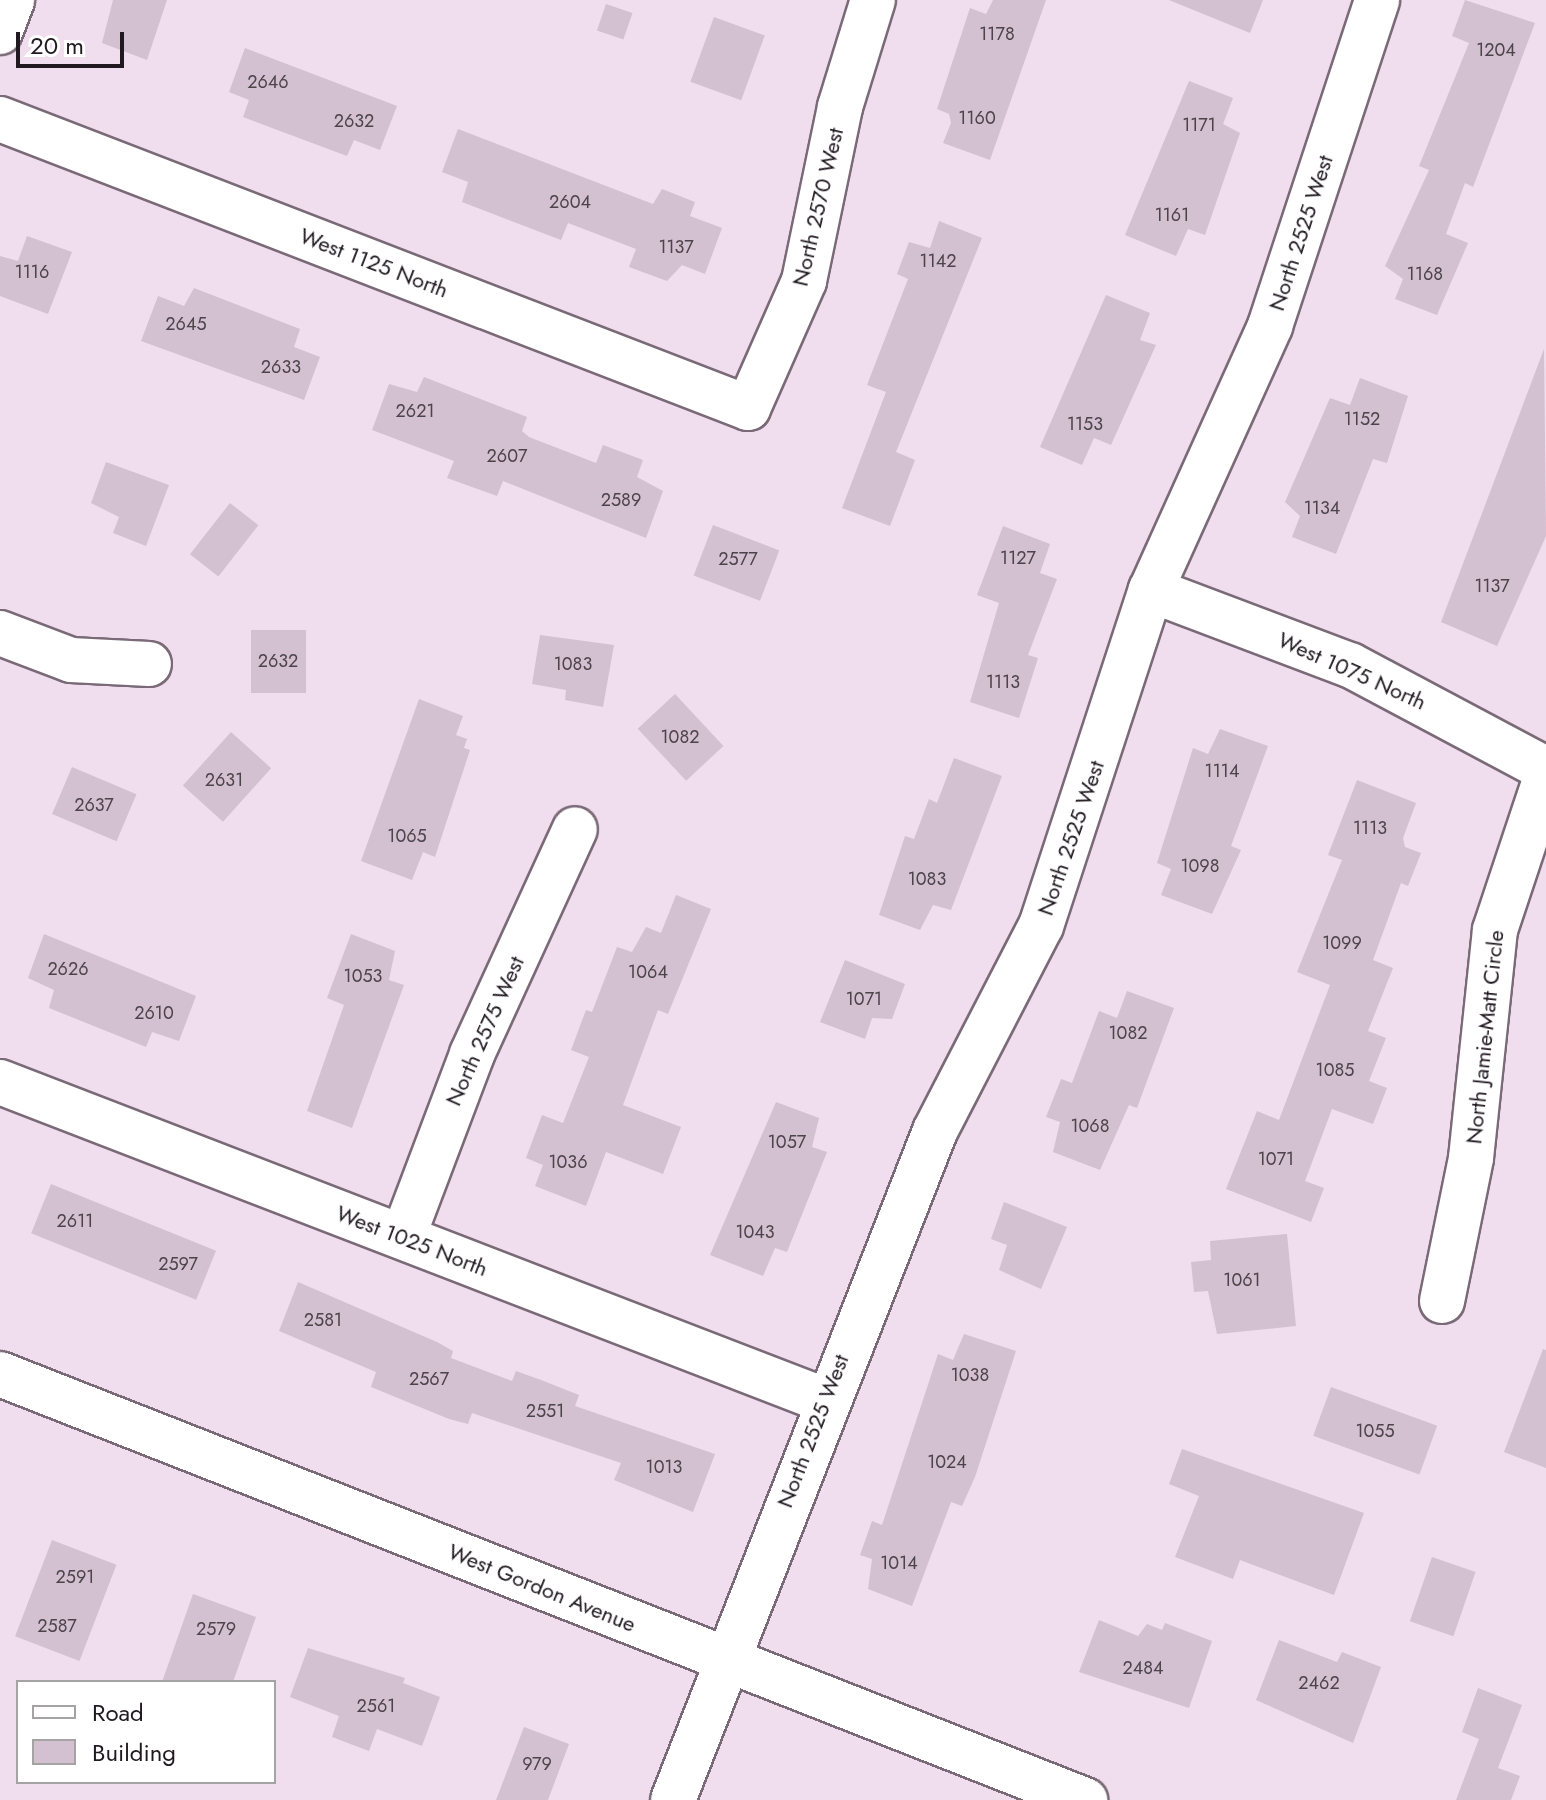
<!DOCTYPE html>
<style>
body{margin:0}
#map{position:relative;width:1546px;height:1800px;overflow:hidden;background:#f0dded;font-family:Jost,sans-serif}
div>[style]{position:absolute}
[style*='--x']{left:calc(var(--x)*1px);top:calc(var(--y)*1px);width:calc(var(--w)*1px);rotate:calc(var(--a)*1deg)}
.building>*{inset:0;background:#d3c0d0;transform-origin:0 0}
.roads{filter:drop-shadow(2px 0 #7a6a77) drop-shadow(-2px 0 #7a6a77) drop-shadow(0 2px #7a6a77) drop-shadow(0 -2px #7a6a77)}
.minor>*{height:44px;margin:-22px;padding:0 22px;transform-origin:22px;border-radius:22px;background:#fff}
.major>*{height:44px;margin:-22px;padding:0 22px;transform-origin:22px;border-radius:22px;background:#fff}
span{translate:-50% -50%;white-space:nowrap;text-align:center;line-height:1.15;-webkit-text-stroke:6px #fff;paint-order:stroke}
.number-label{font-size:18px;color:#4d434b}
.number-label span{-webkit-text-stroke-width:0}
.street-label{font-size:22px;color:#20191f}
.legend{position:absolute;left:16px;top:1680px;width:260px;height:104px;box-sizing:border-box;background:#fff;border:2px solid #a6a3a5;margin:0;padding:10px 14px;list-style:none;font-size:24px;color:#20191f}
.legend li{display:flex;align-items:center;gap:16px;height:40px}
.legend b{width:40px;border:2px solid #a6a3a5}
.scale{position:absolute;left:16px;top:32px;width:108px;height:36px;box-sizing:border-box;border:4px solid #20191f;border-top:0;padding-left:10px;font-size:24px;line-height:28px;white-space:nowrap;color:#20191f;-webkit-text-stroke:6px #fff;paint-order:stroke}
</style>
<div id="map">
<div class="building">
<div style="clip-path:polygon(113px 0,167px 0,147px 60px,102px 43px)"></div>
<div style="clip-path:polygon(993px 0,1046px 0,990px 160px,943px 143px,951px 123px,949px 114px,937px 109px,970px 8px,986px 14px)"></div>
<div style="clip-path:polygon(1169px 0,1263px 0,1250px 33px)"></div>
<div style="clip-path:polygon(1465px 0,1535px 23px,1473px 187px,1465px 183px,1446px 234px,1468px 243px,1437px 315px,1395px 299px,1403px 279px,1385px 266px,1429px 170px,1419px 166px,1469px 43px,1452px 36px)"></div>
<div style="left:606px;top:4px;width:28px;height:28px;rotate:19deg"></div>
<div style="left:714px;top:17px;width:54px;height:69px;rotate:20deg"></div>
<div style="clip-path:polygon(245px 48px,397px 106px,380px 150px,354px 140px,347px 156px,243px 117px,249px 100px,229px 92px)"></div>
<div style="clip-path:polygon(1189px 81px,1233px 98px,1223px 124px,1240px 133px,1205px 235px,1188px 229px,1176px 256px,1125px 235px)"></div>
<div style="clip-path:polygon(458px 129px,653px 204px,662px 189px,695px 202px,690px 216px,722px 228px,705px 274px,682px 265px,667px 281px,629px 267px,636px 249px,568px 223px,561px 240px,462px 202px,468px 182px,442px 172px)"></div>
<div style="clip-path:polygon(939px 221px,982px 238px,896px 452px,915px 460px,890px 526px,842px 508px,886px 392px,867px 385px,908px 279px,897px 274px,909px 242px,930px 248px)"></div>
<div style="clip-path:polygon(27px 236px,72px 252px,48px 314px,0 296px,0 256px,18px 261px)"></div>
<div style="clip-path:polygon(194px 288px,300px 329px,294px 347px,320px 357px,304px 400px,141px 341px,158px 296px,184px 306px)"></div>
<div style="clip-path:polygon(1106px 295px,1150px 313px,1140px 340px,1156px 345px,1111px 445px,1094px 438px,1082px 465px,1040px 447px)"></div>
<div style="clip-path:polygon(1544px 349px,1546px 536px,1497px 646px,1441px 622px)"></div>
<div style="clip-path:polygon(424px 377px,527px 417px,522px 431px,529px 437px,596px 463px,603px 445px,643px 460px,637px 477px,663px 491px,646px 538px,503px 481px,497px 496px,447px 478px,454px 461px,372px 430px,389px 384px,417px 392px)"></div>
<div style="clip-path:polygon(1360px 378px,1408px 396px,1387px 463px,1373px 459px,1336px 554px,1292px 537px,1300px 516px,1285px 502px,1330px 398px,1350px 405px)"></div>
<div style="clip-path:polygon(106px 462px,169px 485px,146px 546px,113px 533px,119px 517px,91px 503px)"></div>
<div style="left:230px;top:503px;width:36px;height:65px;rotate:38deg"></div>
<div style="left:713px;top:525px;width:71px;height:54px;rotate:21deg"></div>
<div style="clip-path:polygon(1003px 526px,1050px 544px,1040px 573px,1057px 579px,1028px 655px,1038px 658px,1019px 718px,970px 702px,999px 603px,977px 595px)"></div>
<div style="left:251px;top:630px;width:55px;height:63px"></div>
<div style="clip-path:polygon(540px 635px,614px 645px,603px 707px,565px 700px,566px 690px,532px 684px)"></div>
<div style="left:675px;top:694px;width:71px;height:51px;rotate:47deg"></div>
<div style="clip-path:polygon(419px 699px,463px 716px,456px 735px,467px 739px,464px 748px,470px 750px,435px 857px,423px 852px,412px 880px,361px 861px)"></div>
<div style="clip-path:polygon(1220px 729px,1268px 746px,1231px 846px,1241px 850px,1212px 914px,1161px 895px,1171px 869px,1157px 863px,1193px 748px,1208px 754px)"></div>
<div style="left:231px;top:732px;width:54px;height:72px;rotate:42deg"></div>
<div style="clip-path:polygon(954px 758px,1002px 776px,951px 910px,933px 905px,920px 930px,879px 915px,905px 836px,914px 839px,929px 799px,937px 803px)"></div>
<div style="left:72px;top:767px;width:70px;height:51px;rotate:23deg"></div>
<div style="clip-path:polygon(1357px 780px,1416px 803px,1403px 838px,1405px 847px,1421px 853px,1408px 886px,1401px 883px,1373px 960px,1393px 968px,1368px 1031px,1386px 1038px,1369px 1081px,1387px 1088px,1373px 1124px,1332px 1109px,1305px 1181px,1324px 1188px,1311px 1222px,1226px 1189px,1257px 1111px,1279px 1120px,1330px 985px,1297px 972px,1342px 860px,1328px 855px)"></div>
<div style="clip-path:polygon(676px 895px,711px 909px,668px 1014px,658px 1010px,623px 1105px,681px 1127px,663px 1174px,606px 1152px,586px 1206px,535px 1186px,543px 1165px,526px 1158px,542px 1115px,563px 1123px,589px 1057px,571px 1050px,586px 1010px,592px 1012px,617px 947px,632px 952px,646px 927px,661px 933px)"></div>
<div style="clip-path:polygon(44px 934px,196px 996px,179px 1041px,152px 1032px,146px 1047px,49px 1008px,54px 990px,28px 978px)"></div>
<div style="clip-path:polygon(351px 934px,395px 951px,389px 980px,404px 985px,352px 1128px,307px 1111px,344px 1005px,327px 998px)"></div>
<div style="clip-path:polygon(845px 960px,905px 984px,892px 1019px,872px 1018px,865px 1039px,820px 1022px)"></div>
<div style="clip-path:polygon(1127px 991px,1174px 1008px,1137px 1108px,1129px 1105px,1100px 1170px,1053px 1152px,1060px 1122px,1046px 1117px,1061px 1079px,1072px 1083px,1099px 1011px,1117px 1018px)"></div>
<div style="clip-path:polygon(776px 1102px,819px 1118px,812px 1147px,827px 1152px,787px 1252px,775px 1248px,763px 1276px,710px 1255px)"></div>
<div style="left:51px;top:1184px;width:178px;height:53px;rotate:22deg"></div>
<div style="clip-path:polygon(1004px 1202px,1067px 1227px,1041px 1289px,999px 1270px,1007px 1245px,991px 1239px)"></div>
<div style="clip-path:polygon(1287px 1234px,1296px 1326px,1217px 1334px,1208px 1291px,1194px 1292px,1191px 1262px,1211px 1260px,1210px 1241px)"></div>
<div style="clip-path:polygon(298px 1282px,437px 1342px,453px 1351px,451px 1358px,512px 1381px,516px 1371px,541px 1380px,579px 1395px,575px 1406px,715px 1454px,693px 1512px,614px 1480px,621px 1463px,472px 1413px,468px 1424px,449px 1419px,371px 1387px,376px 1372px,279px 1331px)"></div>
<div style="clip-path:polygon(964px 1334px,1016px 1351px,975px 1477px,962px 1506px,951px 1502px,912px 1606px,868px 1589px,872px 1559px,860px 1555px,872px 1521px,882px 1525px,938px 1354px,953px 1360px)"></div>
<div style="clip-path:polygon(1543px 1349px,1546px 1350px,1546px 1468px,1504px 1452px)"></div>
<div style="left:1331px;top:1387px;width:113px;height:52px;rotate:20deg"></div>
<div style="clip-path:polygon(1182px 1449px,1364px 1513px,1334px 1595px,1240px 1560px,1233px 1579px,1175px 1557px,1199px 1496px,1169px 1484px)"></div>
<div style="left:52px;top:1540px;width:69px;height:103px;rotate:21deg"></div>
<div style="left:1432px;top:1557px;width:46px;height:68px;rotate:19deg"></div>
<div style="clip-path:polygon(193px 1594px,256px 1617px,233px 1682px,162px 1682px)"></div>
<div style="clip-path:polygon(1099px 1620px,1138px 1636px,1147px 1624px,1162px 1630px,1165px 1623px,1212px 1641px,1189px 1708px,1079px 1672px)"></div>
<div style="clip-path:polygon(1279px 1640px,1337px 1662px,1342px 1652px,1381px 1667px,1353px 1743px,1256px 1700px)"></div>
<div style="clip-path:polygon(308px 1648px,405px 1678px,403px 1683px,440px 1697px,422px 1746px,377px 1729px,369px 1751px,332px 1737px,339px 1716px,290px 1697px)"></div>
<div style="clip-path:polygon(1478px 1688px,1522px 1705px,1498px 1768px,1520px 1776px,1511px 1800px,1456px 1800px,1479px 1739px,1462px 1732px)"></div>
<div style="clip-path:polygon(524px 1727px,569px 1744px,548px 1800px,496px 1800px)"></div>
</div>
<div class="roads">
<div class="minor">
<div style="--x:0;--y:32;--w:34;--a:-69"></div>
<div style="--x:0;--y:119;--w:802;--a:21.12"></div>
<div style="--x:748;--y:408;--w:139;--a:-66.2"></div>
<div style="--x:804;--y:281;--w:178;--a:-78.3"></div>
<div style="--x:840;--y:107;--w:112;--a:-72.9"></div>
<div style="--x:1151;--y:590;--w:213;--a:20.7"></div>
<div style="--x:1350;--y:665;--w:222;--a:28"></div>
<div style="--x:0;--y:633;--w:76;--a:20.8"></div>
<div style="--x:71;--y:660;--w:78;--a:2.9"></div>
<div style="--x:0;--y:1082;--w:883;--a:21.1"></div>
<div style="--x:403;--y:1237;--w:196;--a:-69.3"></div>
<div style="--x:472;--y:1054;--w:247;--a:-65.4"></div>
<div style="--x:1442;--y:1301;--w:146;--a:-78.5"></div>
<div style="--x:1471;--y:1158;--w:229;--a:-84"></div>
<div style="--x:1495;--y:930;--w:161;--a:-71.6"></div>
<div style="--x:673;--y:1800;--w:718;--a:-68.61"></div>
<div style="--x:935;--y:1131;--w:231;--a:-62.7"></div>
<div style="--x:1041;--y:926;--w:354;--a:-71.9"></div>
<div style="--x:1151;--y:590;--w:290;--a:-65.7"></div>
<div style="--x:1270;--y:326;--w:343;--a:-71.8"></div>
</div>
<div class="major">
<div style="--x:0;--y:1374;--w:1166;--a:21.44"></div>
</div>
</div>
<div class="number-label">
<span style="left:997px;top:34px">1178</span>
<span style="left:1496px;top:50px">1204</span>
<span style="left:268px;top:82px">2646</span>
<span style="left:977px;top:118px">1160</span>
<span style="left:354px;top:121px">2632</span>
<span style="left:1199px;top:125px">1171</span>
<span style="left:570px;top:202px">2604</span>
<span style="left:1172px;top:215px">1161</span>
<span style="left:676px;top:247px">1137</span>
<span style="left:938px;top:261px">1142</span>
<span style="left:32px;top:272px">1116</span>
<span style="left:1425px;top:274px">1168</span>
<span style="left:186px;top:324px">2645</span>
<span style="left:281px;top:367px">2633</span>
<span style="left:415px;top:411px">2621</span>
<span style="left:1362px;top:419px">1152</span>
<span style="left:1085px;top:424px">1153</span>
<span style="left:507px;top:456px">2607</span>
<span style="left:621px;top:500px">2589</span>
<span style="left:1322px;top:508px">1134</span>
<span style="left:1018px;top:558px">1127</span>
<span style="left:738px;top:559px">2577</span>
<span style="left:1492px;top:586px">1137</span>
<span style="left:278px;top:661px">2632</span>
<span style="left:573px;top:664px">1083</span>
<span style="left:1003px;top:682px">1113</span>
<span style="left:680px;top:737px">1082</span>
<span style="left:1222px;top:771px">1114</span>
<span style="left:224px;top:780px">2631</span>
<span style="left:94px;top:805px">2637</span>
<span style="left:1370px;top:828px">1113</span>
<span style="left:407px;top:836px">1065</span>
<span style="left:1200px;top:866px">1098</span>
<span style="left:927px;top:879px">1083</span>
<span style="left:1342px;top:943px">1099</span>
<span style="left:68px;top:969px">2626</span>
<span style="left:648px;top:972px">1064</span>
<span style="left:363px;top:976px">1053</span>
<span style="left:864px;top:999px">1071</span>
<span style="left:154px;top:1013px">2610</span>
<span style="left:1128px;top:1033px">1082</span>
<span style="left:1335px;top:1070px">1085</span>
<span style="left:1090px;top:1126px">1068</span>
<span style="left:787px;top:1142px">1057</span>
<span style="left:1276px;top:1159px">1071</span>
<span style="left:568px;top:1162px">1036</span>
<span style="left:75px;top:1221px">2611</span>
<span style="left:755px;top:1232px">1043</span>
<span style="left:178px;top:1264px">2597</span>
<span style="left:1242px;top:1280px">1061</span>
<span style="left:323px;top:1320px">2581</span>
<span style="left:970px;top:1375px">1038</span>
<span style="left:429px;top:1379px">2567</span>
<span style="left:545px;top:1411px">2551</span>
<span style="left:1375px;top:1431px">1055</span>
<span style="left:947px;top:1462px">1024</span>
<span style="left:664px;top:1467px">1013</span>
<span style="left:899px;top:1563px">1014</span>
<span style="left:75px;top:1577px">2591</span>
<span style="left:57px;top:1626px">2587</span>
<span style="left:216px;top:1629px">2579</span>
<span style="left:1143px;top:1668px">2484</span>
<span style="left:1319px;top:1683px">2462</span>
<span style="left:376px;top:1706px">2561</span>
<span style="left:537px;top:1764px">979</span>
</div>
<div class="street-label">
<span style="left:818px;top:207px;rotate:-77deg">North 2570 West</span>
<span style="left:1301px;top:233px;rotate:-72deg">North 2525 West</span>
<span style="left:374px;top:263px;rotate:21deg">West 1125 North</span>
<span style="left:1352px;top:671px;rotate:24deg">West 1075 North</span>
<span style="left:1071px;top:838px;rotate:-71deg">North 2525 West</span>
<span style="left:485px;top:1031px;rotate:-66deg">North 2575 West</span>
<span style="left:1485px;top:1037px;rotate:-84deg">North Jamie-Matt Circle</span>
<span style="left:412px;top:1241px;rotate:21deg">West 1025 North</span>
<span style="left:813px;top:1431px;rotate:-69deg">North 2525 West</span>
<span style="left:542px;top:1588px;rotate:22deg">West Gordon Avenue</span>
</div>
<ul class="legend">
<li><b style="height:10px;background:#fff"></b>Road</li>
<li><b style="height:22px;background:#d3c0d0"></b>Building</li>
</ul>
<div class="scale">20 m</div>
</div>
